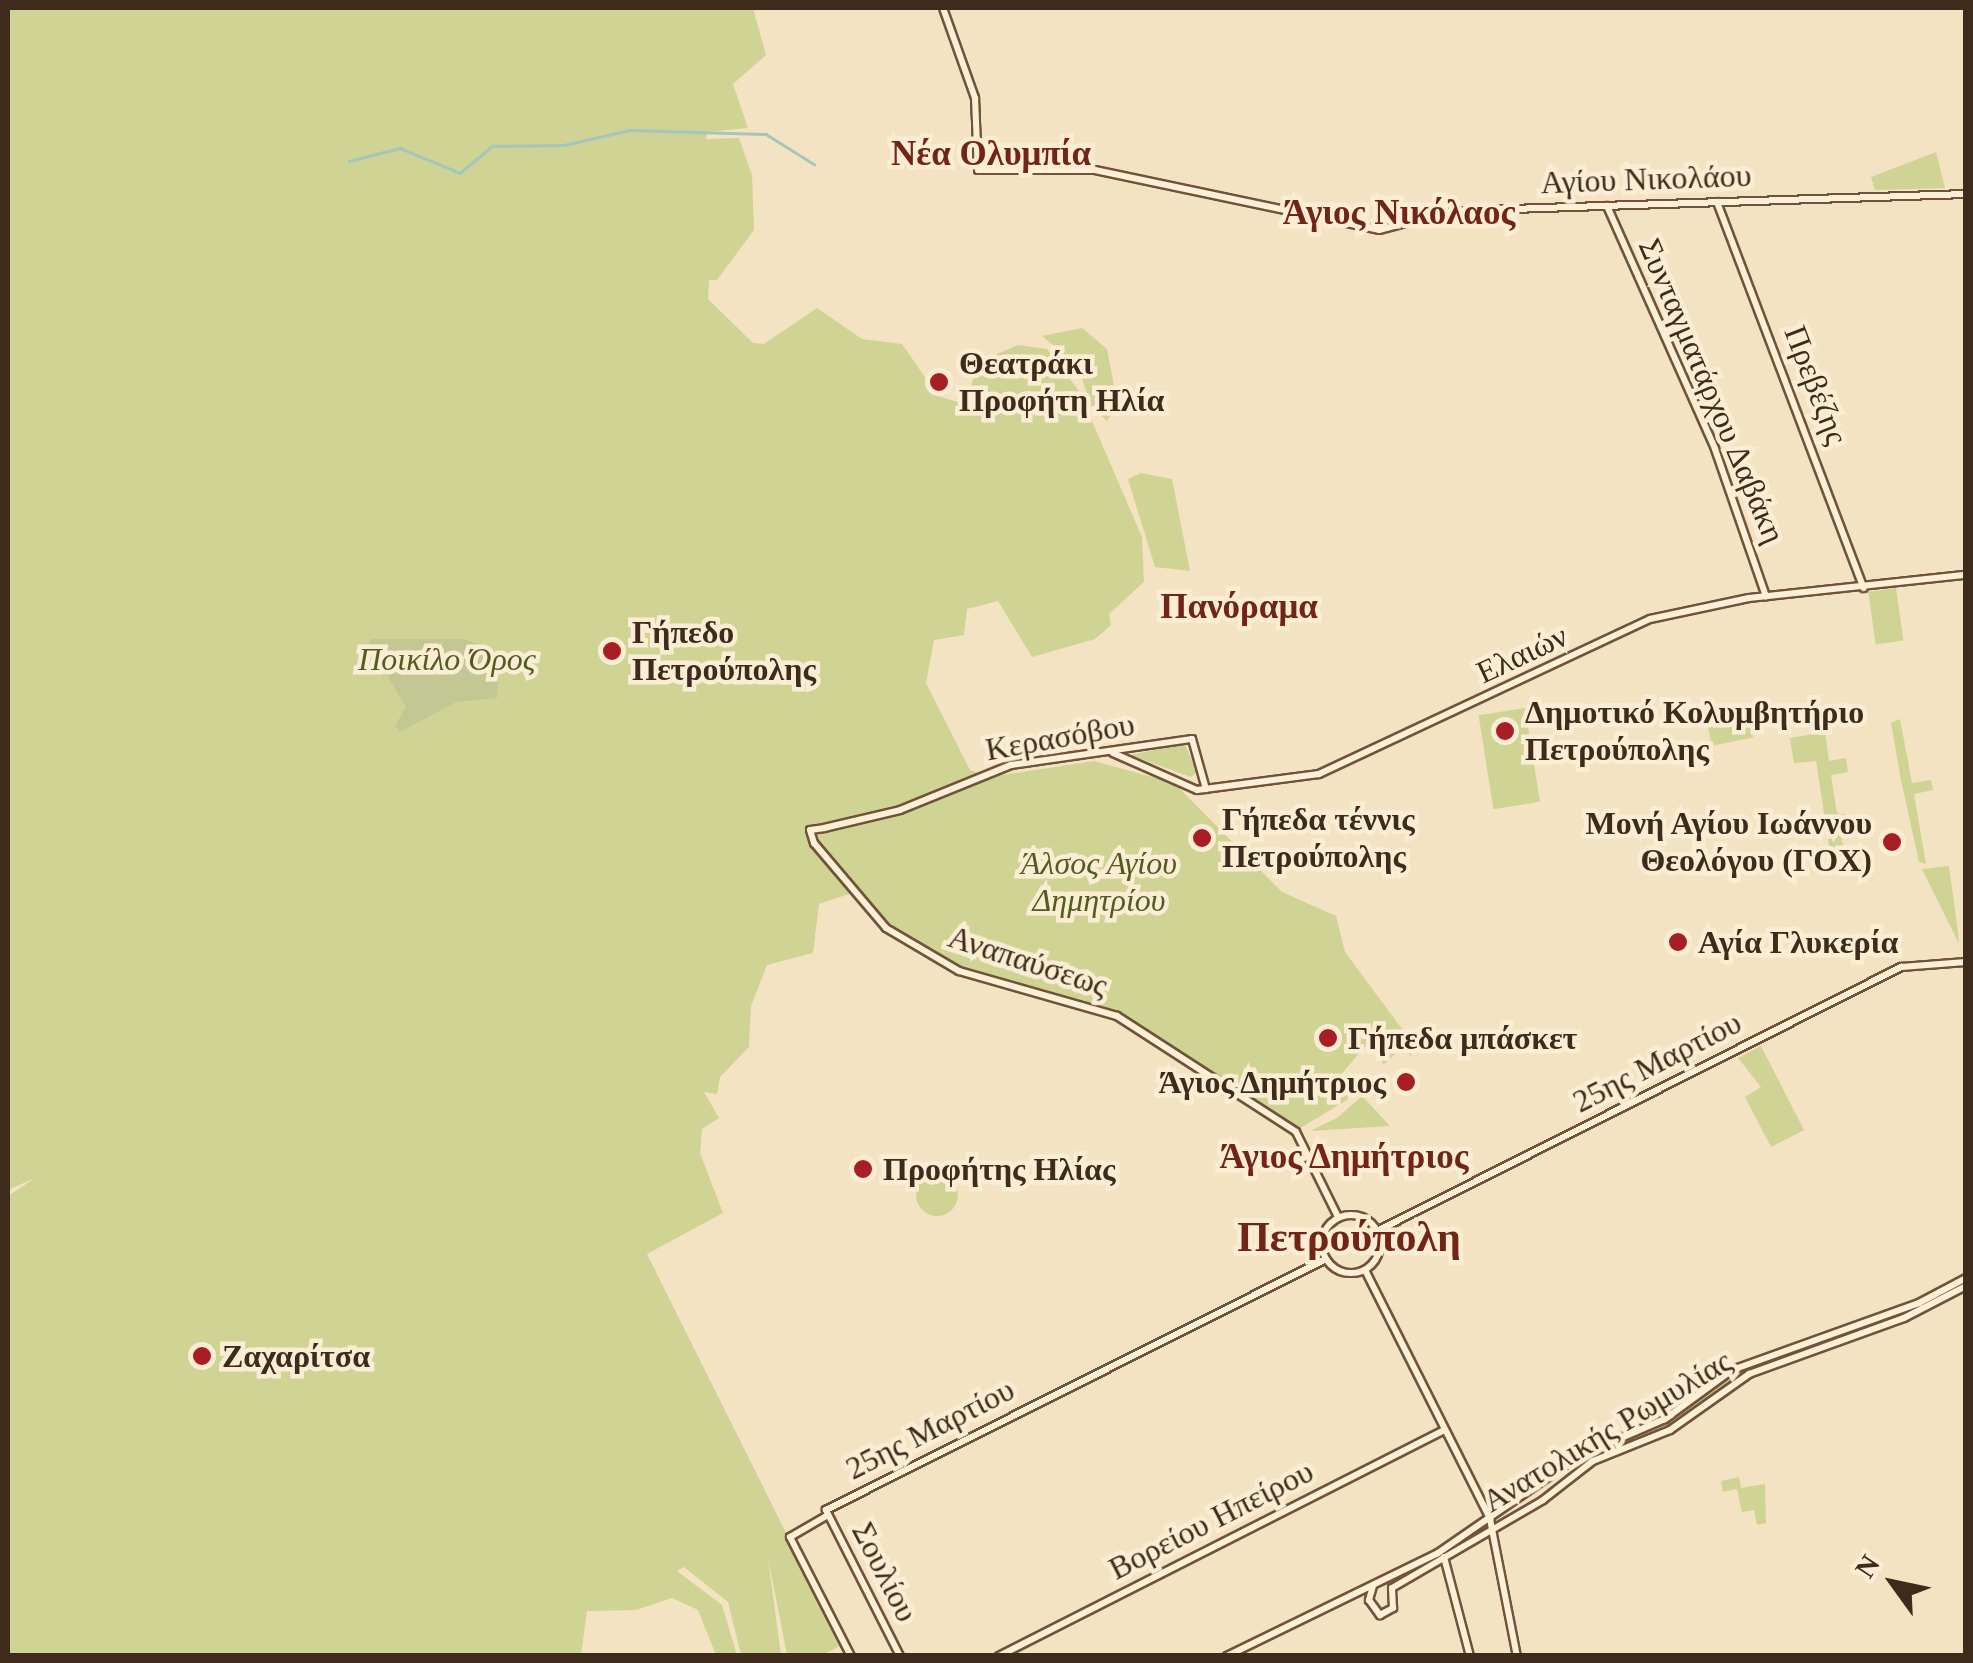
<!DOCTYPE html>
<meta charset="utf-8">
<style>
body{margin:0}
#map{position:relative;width:1973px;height:1663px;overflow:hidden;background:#f4e3c2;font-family:"Times New Roman",serif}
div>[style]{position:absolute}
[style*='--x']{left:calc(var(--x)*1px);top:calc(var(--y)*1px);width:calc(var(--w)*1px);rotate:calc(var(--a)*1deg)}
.green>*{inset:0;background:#cfd394;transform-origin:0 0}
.round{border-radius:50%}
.cemetery>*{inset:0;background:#c3c794}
.stream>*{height:2.5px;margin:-1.25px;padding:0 1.25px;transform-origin:1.25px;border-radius:1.25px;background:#a5c6bb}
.roads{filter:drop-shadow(2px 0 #725339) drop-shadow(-2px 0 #725339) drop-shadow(0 2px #725339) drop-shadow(0 -2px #725339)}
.secondary>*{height:6px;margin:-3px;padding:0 3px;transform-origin:3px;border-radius:3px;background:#fdf0d7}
.secondary>.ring{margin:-3px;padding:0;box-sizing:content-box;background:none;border:6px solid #fdf0d7;border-radius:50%}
.dots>*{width:28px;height:28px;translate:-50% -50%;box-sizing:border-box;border:5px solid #faedd3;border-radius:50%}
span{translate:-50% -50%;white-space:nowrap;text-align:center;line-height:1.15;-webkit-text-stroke:9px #faedd3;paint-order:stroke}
.street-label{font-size:32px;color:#3e2b1c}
.poi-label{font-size:32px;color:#3e2b1c;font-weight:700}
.left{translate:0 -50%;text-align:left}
.right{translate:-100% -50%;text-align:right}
.park-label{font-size:32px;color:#515d20;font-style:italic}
.neighbourhood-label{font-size:35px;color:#712516;font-weight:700}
.district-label{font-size:42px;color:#712516;font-weight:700}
.frame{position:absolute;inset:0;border:10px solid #3e2b1c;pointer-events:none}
.north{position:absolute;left:1843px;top:1533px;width:100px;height:100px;-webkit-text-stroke:8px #faedd3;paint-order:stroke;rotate:303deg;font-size:28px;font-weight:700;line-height:40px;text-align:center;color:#3e2b1c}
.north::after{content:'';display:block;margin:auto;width:35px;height:45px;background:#3e2b1c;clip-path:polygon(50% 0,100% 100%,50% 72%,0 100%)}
</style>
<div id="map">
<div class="green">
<div style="clip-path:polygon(8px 8px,753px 8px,766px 55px,733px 84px,748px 128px,708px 132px,706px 139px,739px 138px,752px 175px,754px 230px,717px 280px,709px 280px,708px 299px,753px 343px,764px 344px,817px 308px,862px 339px,902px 344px,938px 396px,964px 404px,1016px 394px,969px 395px,977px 363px,1018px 345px,1047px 349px,1079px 391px,1142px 537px,1144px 582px,1109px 614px,1111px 625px,1095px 639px,1032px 657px,998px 601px,967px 609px,964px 635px,934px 640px,926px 683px,970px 770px,989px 777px,1094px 761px,1174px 783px,1282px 892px,1336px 916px,1345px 952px,1405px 1033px,1412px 1058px,1403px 1047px,1383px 1065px,1374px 1036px,1339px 1077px,1350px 1088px,1347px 1100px,1297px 1130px,1107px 1008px,961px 969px,899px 935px,858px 891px,819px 904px,813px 953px,767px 965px,751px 1006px,749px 1047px,720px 1077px,717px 1094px,704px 1092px,719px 1118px,702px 1129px,700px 1153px,723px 1213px,647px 1254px,842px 1645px,822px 1655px,787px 1655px,768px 1558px,781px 1655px,741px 1655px,728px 1602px,684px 1567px,677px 1571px,722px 1605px,737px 1655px,716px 1655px,698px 1610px,672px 1598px,636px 1610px,587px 1611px,581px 1655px,8px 1655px,8px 1196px,35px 1178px,8px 1190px)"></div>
<div style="clip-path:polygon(1936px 152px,1945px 188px,1875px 190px,1871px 177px)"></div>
<div style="clip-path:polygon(1082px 328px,1107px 349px,1117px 401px,1107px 421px,1091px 406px,1078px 366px,1042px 336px)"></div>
<div style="clip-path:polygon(1141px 473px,1172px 479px,1190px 571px,1155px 567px,1128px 479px)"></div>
<div style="left:1896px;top:588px;width:53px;height:28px;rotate:82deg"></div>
<div style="left:1525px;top:708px;width:95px;height:47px;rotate:81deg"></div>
<div style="left:1749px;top:717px;width:21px;height:42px;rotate:79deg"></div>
<div style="clip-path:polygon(1900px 719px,1912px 783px,1931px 780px,1933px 790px,1914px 794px,1926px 864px,1919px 862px,1901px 780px,1891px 723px)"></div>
<div style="clip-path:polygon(1825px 732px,1829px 761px,1846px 758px,1848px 772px,1831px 775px,1837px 813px,1855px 816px,1838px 819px,1843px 846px,1830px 852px,1816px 761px,1794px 763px,1790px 738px)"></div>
<div style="clip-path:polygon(1185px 744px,1197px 772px,1191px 777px,1130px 755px)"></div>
<div style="clip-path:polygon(1949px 866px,1958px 932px,1959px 944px,1922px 869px)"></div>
<div style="clip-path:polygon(1761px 1046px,1804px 1130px,1771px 1147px,1745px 1097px,1761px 1087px,1738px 1058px)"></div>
<div style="clip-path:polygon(1362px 1096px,1390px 1126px,1310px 1131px,1337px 1118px)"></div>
<div class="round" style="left:916px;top:1174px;width:42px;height:42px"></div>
<div style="clip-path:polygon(1808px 1340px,1811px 1347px,1750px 1369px,1673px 1425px,1629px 1443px,1626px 1437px,1663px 1423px,1731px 1374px)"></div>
<div style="clip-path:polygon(1739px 1477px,1741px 1488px,1765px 1484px,1766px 1523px,1757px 1525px,1754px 1510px,1742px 1512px,1737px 1489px,1723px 1492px,1721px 1481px)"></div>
</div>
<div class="cemetery">
<div style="clip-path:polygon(371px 639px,464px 639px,499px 653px,497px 698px,456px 702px,400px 732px,395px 726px,406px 707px,376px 658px,361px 655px)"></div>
</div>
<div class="stream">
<div style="--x:349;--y:161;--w:53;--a:-14.3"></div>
<div style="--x:400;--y:148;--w:65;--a:22.6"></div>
<div style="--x:460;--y:173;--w:42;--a:-40.2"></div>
<div style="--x:492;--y:146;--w:72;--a:-0.8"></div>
<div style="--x:564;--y:145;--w:68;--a:-12.8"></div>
<div style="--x:630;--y:130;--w:136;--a:1.7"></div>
<div style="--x:766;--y:134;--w:57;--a:32"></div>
</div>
<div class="roads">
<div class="secondary">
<div style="--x:943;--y:8;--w:96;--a:70.4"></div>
<div style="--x:975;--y:98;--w:72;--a:87.6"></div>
<div style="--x:978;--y:170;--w:117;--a:0"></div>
<div style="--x:1095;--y:170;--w:290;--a:11.9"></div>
<div style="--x:1379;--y:230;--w:74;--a:-14.8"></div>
<div style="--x:1451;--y:211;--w:515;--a:-1.89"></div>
<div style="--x:1717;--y:202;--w:413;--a:69.2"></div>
<div style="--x:1607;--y:206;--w:266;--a:66"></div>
<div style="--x:1715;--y:449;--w:156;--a:70.9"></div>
<div style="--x:1113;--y:753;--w:92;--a:23.8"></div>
<div style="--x:1197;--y:790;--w:123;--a:-7.5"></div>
<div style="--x:1319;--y:774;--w:365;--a:-25.1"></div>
<div style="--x:1650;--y:619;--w:101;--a:-12"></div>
<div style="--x:1749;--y:598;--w:218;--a:-6.1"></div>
<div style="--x:824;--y:828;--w:78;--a:-13.3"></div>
<div style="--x:900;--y:810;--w:120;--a:-22.1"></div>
<div style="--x:1011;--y:765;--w:183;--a:-8.2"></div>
<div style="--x:1192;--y:739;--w:52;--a:74.4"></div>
<div style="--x:825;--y:828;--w:15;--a:172"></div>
<div style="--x:810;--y:830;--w:14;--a:73"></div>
<div style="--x:814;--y:843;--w:111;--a:49.7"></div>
<div style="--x:886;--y:928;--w:85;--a:30.5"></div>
<div style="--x:959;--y:971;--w:164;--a:15.9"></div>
<div style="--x:1117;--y:1016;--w:213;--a:32.9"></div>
<div style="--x:1296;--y:1132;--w:95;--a:63.7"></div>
<div class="ring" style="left:1322px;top:1215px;width:52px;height:52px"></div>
<div style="--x:1377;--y:1231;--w:587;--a:-26.74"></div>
<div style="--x:1901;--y:967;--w:65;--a:-4.4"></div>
<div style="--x:1365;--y:1270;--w:279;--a:63.3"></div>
<div style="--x:1490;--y:1519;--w:140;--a:78.9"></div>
<div style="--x:828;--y:1515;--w:44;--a:149.9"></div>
<div style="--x:790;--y:1537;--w:134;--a:62.9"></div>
<div style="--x:1444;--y:1557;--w:102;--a:75.3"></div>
<div style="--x:1373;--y:1586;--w:15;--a:106"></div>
<div style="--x:1369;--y:1600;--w:19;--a:54"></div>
<div style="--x:1380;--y:1615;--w:15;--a:-28"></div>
<div style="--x:1393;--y:1608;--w:20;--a:-93"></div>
<div style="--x:1392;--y:1588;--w:175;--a:-30.2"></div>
<div style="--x:1543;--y:1500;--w:63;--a:-38"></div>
<div style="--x:1593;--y:1461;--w:83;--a:-21.9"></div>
<div style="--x:1670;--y:1430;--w:97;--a:-35.3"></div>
<div style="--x:1749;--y:1374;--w:165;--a:-19.9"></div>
<div style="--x:1904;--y:1318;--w:70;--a:-27.3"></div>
<div style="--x:900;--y:1656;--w:164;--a:-116.9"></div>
<div style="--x:826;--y:1510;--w:559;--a:-26.66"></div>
<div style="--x:999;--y:1656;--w:500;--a:-26.9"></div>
<div style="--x:1227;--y:1656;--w:235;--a:-26"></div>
<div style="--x:1438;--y:1553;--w:169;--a:-34.6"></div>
<div style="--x:1577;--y:1457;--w:96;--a:-23.4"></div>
<div style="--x:1665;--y:1419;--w:83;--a:-36.2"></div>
<div style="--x:1732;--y:1370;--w:199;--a:-19.7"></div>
<div style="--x:1919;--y:1303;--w:53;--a:-28"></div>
</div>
</div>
<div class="dots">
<div style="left:939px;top:382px;background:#a71e25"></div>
<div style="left:612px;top:651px;background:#a71e25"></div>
<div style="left:1505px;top:731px;background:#a71e25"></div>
<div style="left:1202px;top:838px;background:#a71e25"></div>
<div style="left:1892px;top:842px;background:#a71e25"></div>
<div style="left:1678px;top:942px;background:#a71e25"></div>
<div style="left:1328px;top:1038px;background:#a71e25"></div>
<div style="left:1406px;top:1082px;background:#a71e25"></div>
<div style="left:863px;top:1169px;background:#a71e25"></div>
<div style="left:202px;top:1356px;background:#a71e25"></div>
</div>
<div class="street-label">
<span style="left:1646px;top:179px;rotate:-2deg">Αγίου Νικολάου</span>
<span style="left:1816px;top:385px;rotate:69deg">Πρεβέζης</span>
<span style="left:1712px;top:391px;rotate:67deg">Συνταγματάρχου Δαβάκη</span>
<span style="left:1522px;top:654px;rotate:-25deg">Ελαιών</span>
<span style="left:1060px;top:737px;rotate:-10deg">Κερασόβου</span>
<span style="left:1028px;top:961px;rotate:18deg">Αναπαύσεως</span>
<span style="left:1657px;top:1062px;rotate:-27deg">25ης Μαρτίου</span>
<span style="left:930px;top:1429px;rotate:-27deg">25ης Μαρτίου</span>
<span style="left:1607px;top:1431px;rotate:-31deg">Ανατολικής Ρωμυλίας</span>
<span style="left:1211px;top:1520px;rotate:-27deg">Βορείου Ηπείρου</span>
<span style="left:885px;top:1572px;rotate:63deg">Σουλίου</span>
</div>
<div class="poi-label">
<span class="left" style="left:959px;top:382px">Θεατράκι<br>Προφήτη Ηλία</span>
<span class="left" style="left:632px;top:651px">Γήπεδο<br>Πετρούπολης</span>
<span class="left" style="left:1525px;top:731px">Δημοτικό Κολυμβητήριο<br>Πετρούπολης</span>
<span class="left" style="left:1222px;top:838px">Γήπεδα τέννις<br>Πετρούπολης</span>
<span class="right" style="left:1872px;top:842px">Μονή Αγίου Ιωάννου<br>Θεολόγου (ΓΟΧ)</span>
<span class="left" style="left:1698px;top:942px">Αγία Γλυκερία</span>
<span class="left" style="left:1348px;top:1038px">Γήπεδα μπάσκετ</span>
<span class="right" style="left:1386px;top:1082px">Άγιος Δημήτριος</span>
<span class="left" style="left:883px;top:1169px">Προφήτης Ηλίας</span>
<span class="left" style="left:222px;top:1356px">Ζαχαρίτσα</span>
</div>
<div class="park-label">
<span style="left:447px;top:659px">Ποικίλο Όρος</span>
<span style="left:1099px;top:882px">Άλσος Αγίου<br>Δημητρίου</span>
</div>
<div class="neighbourhood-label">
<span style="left:991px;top:154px">Νέα Ολυμπία</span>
<span style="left:1399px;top:213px">Άγιος Νικόλαος</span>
<span style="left:1239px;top:607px">Πανόραμα</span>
<span style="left:1344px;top:1157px">Άγιος Δημήτριος</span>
</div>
<div class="district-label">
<span style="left:1349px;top:1237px">Πετρούπολη</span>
</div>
<div class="frame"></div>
<div class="north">N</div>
</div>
